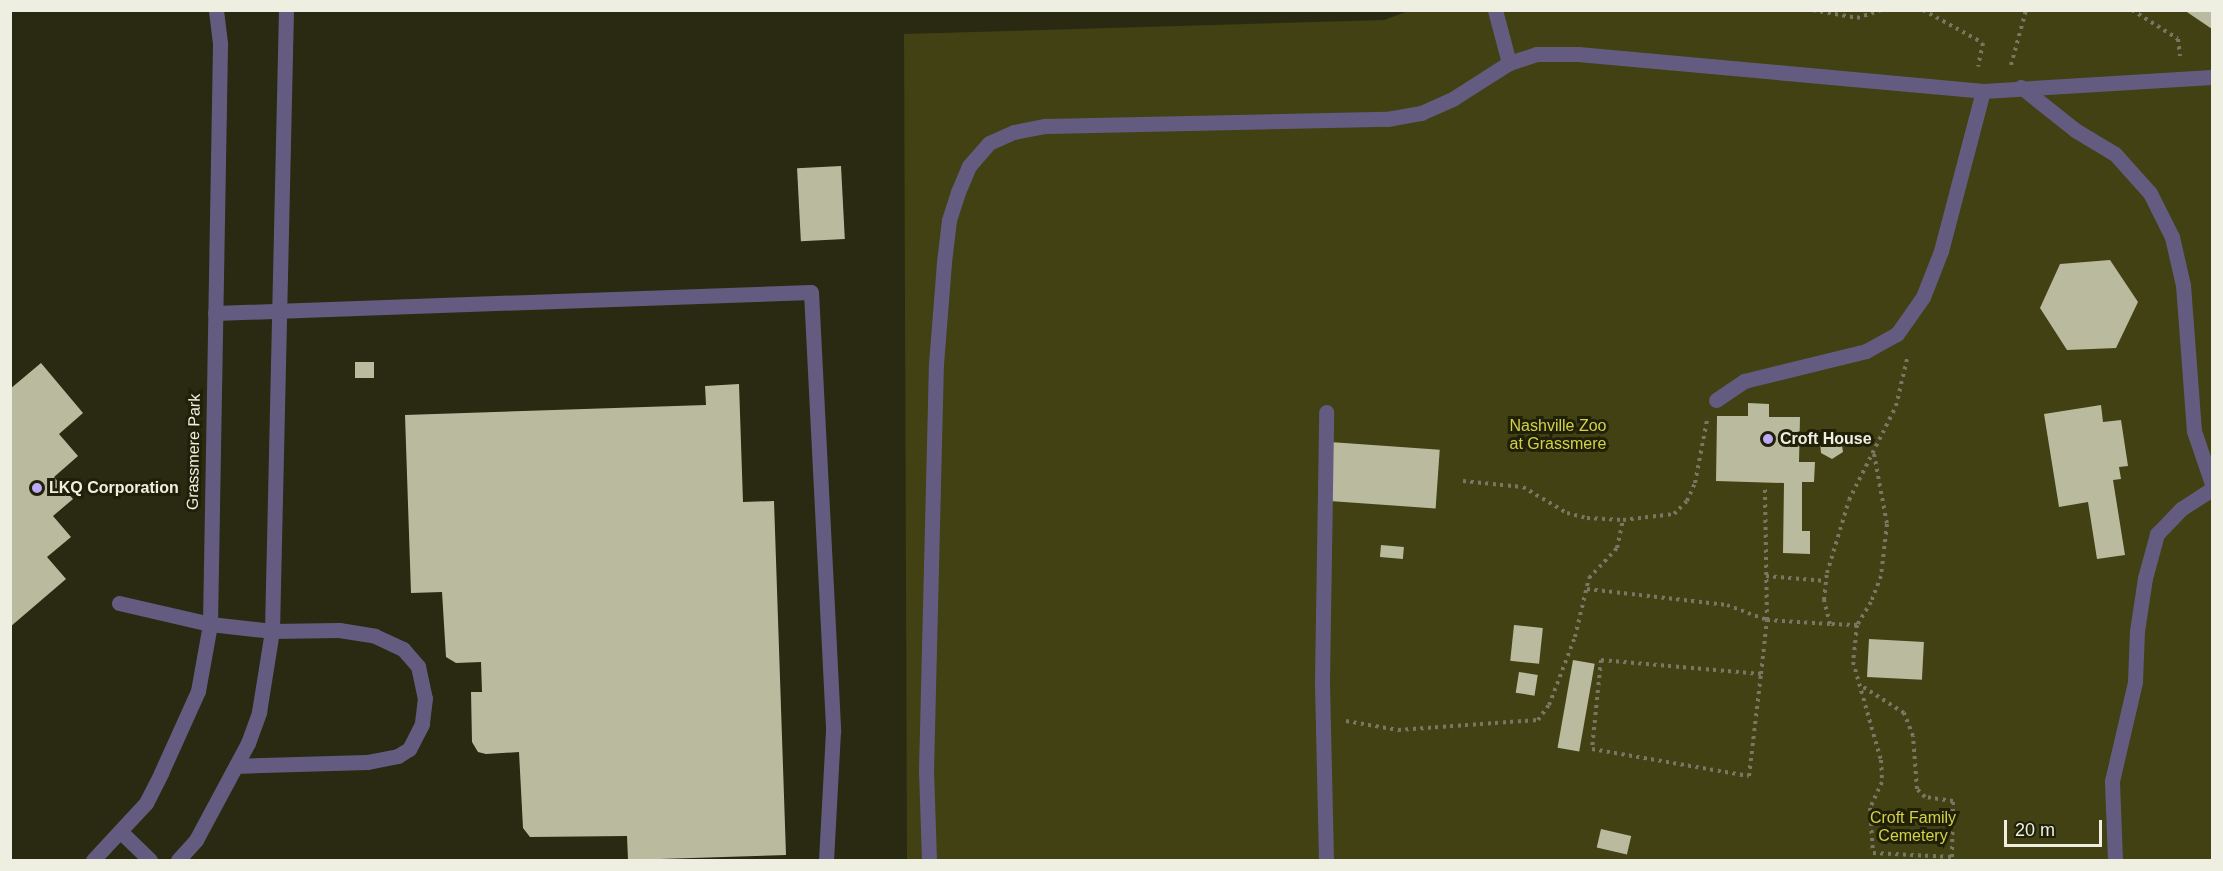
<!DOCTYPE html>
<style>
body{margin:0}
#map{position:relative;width:2223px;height:871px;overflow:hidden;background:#2a2a12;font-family:Arial,sans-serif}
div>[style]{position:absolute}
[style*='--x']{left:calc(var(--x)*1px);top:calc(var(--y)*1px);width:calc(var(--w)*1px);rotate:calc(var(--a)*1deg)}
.green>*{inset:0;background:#414113}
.building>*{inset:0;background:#babb9e;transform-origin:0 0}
.path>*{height:4px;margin-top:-2px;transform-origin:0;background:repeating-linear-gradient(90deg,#777863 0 3px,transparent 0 7.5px)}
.minor>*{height:15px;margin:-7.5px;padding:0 7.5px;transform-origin:7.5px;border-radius:7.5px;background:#645c80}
.dots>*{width:16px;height:16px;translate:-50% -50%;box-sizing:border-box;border:3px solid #202009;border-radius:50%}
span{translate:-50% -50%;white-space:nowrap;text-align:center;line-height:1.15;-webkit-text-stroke:6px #202009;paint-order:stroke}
.park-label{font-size:16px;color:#d3d246}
.poi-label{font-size:16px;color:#eeefe0;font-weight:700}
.left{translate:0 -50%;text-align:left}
.street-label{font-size:16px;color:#eeefe0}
.frame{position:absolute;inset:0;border:12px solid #eeefe0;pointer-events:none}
.scale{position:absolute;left:2004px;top:820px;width:98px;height:27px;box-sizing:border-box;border:3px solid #eeefe0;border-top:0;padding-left:8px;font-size:18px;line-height:21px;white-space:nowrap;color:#eeefe0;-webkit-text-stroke:4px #202009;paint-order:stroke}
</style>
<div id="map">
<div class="green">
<div style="clip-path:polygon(1411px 10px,2212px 11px,2212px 860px,907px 860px,904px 34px,1384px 20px)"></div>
</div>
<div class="building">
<div style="clip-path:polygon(2184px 10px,2212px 10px,2212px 29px)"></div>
<div style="left:841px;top:166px;width:73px;height:44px;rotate:87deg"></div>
<div style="clip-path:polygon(2110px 260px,2138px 302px,2116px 348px,2067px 350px,2040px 308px,2060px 264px)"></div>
<div style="left:374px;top:362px;width:16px;height:19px;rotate:90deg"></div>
<div style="clip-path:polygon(41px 363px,83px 413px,59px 434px,78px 456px,54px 477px,73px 499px,53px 516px,71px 537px,47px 557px,66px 579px,10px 627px,10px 389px)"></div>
<div style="clip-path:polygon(739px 384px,743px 502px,774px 501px,786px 855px,628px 860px,627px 836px,530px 837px,523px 828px,519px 752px,486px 754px,478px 752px,472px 742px,471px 692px,482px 692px,481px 662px,456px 663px,446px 657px,442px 592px,411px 593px,405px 415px,706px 405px,705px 386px)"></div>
<div style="clip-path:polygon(1748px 403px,1769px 404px,1769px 417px,1800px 417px,1799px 462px,1815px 462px,1814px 482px,1802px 482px,1802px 531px,1810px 531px,1810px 554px,1783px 553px,1784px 483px,1716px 481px,1717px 416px,1748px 416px)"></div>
<div style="clip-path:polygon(2101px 405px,2103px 422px,2121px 420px,2128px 466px,2119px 467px,2121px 479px,2113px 480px,2125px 555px,2097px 559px,2088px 502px,2059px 507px,2044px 414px)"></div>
<div style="clip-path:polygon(1830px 434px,1841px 439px,1843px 452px,1832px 459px,1821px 453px,1820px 441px)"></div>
<div style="left:1330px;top:442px;width:110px;height:59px;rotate:4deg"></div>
<div style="left:1381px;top:545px;width:23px;height:12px;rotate:5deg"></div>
<div style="left:1514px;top:625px;width:29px;height:36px;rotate:6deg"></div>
<div style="left:1869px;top:639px;width:55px;height:38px;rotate:3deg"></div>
<div style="left:1573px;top:660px;width:22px;height:89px;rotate:10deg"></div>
<div style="left:1519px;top:672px;width:19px;height:21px;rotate:9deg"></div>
<div style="left:1601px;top:829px;width:31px;height:19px;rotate:13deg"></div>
</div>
<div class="path">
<div style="--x:1813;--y:10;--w:45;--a:10.3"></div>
<div style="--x:1857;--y:18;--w:26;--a:-18"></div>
<div style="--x:1923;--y:10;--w:68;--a:28.8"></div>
<div style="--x:1983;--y:43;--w:24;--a:102"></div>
<div style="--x:2132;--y:10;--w:54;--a:32.2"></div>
<div style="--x:2178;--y:39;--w:17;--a:83"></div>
<div style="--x:2011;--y:65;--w:57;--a:-74.7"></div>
<div style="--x:1874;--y:454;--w:71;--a:79.5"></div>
<div style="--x:1887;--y:524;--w:52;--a:96.6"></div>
<div style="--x:1881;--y:576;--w:28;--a:111"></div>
<div style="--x:1871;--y:602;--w:27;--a:121"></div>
<div style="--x:1857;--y:625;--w:27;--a:-178"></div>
<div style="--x:1830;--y:624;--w:25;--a:-104"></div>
<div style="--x:1824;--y:600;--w:27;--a:-84"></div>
<div style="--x:1827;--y:573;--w:76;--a:-73.2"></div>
<div style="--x:1849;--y:500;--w:105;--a:-63.4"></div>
<div style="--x:1896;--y:406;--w:52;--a:-76.8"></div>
<div style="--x:1463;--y:481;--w:60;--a:5.7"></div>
<div style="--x:1523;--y:487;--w:51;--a:30.6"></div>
<div style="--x:1567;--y:513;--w:21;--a:14"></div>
<div style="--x:1587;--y:518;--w:36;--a:3"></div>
<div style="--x:1623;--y:520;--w:51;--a:-6.7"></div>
<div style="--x:1674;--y:514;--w:18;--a:-45"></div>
<div style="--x:1687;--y:501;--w:20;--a:-66"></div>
<div style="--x:1695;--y:483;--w:64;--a:-79.2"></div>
<div style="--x:1766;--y:576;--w:60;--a:4.8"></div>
<div style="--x:1587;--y:589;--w:141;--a:6.5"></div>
<div style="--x:1727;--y:605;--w:43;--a:20.6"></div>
<div style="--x:1767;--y:620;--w:63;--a:3.6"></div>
<div style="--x:1857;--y:625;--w:37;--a:96"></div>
<div style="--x:1853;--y:662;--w:102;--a:74.1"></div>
<div style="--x:1881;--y:760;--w:22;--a:87"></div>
<div style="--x:1882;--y:782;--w:29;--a:115"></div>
<div style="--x:1870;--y:808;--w:45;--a:86.2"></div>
<div style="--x:1873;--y:853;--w:79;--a:2.9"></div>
<div style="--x:1952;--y:857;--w:56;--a:-89"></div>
<div style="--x:1953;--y:801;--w:28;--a:-172"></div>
<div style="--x:1925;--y:797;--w:11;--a:-135"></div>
<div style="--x:1917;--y:789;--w:53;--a:-94.3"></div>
<div style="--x:1913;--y:736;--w:25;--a:-111"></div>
<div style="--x:1904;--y:713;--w:52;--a:-147.5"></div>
<div style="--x:1761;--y:674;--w:161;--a:-175"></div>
<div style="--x:1601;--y:660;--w:89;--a:95.8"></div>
<div style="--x:1592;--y:749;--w:159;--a:9.8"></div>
<div style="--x:1749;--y:776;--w:103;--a:-83.3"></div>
<div style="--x:1761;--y:674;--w:54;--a:-83.7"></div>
<div style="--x:1767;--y:620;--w:132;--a:-90.9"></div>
<div style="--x:1346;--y:721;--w:53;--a:9.8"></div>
<div style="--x:1398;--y:730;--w:140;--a:-4.1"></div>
<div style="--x:1538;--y:720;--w:19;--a:-54"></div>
<div style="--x:1549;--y:705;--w:73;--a:-69.1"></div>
<div style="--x:1575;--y:637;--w:61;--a:-76.7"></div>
<div style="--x:1589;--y:578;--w:41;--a:-47"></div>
<div style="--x:1617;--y:548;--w:29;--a:-78"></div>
</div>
<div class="minor">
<div style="--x:1495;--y:10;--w:55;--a:75.2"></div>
<div style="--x:2021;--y:87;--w:69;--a:38.5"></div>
<div style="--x:2075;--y:130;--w:47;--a:31"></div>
<div style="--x:2115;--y:154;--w:52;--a:48.1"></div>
<div style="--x:2150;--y:193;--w:49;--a:63.4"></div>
<div style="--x:2172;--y:237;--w:49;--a:77.1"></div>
<div style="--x:2183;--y:285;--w:146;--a:85.7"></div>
<div style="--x:2194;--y:431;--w:56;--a:71.2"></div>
<div style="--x:215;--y:313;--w:596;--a:-2.02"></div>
<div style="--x:811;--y:292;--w:440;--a:87.1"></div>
<div style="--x:833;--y:731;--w:129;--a:93.1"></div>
<div style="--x:1716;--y:400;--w:34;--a:-34"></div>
<div style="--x:1744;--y:381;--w:126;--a:-13.8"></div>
<div style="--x:1866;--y:351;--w:35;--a:-29"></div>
<div style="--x:1897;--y:334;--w:45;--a:-54.9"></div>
<div style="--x:1923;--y:297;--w:49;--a:-68.6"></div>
<div style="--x:1941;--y:251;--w:165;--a:-75.3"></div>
<div style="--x:119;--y:603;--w:93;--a:13"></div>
<div style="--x:210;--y:624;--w:62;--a:6.4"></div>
<div style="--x:272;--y:631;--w:67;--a:-0.9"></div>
<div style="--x:339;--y:630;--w:36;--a:9"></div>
<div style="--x:375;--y:636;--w:31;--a:25"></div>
<div style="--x:403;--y:649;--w:23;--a:49"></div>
<div style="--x:418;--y:666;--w:33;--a:78"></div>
<div style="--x:425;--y:698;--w:26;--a:97"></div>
<div style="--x:422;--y:724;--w:28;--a:117"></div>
<div style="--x:409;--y:749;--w:13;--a:148"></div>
<div style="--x:398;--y:756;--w:32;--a:169"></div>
<div style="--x:367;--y:762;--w:131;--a:178.3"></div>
<div style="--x:122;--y:833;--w:39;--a:44"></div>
<div style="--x:93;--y:860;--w:78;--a:-47.1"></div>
<div style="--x:146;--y:803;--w:34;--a:-63"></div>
<div style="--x:161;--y:773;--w:90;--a:-65.7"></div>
<div style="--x:198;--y:691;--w:68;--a:-79.8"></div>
<div style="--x:210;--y:624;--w:581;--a:-89.01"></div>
<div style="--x:220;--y:43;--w:33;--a:-97"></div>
<div style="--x:178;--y:860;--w:27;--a:-48"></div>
<div style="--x:196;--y:840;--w:110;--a:-61.8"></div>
<div style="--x:248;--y:743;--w:33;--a:-70"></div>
<div style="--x:259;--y:712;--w:82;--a:-80.9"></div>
<div style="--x:272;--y:631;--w:621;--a:-88.71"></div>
<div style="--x:929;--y:860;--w:89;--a:-91.9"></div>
<div style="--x:926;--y:771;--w:407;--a:-88.6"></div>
<div style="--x:936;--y:364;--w:102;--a:-85.5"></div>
<div style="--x:944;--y:262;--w:42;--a:-83.2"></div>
<div style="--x:949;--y:220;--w:29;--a:-72"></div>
<div style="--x:958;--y:192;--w:28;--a:-67"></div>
<div style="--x:969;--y:166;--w:30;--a:-49"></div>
<div style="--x:989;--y:143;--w:27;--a:-24"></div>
<div style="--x:1014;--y:132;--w:33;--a:-11"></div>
<div style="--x:1046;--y:126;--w:341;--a:-1.2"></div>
<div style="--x:1387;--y:119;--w:35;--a:-10"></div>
<div style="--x:1421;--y:113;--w:36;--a:-24"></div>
<div style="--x:1454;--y:98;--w:65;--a:-32.5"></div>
<div style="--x:1509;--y:63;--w:28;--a:-18"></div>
<div style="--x:1536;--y:54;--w:42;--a:0"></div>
<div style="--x:1578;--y:54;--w:407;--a:5.2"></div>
<div style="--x:1983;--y:91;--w:229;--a:-3.5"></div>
<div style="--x:1326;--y:860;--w:179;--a:-91.3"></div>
<div style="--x:1322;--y:681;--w:269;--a:-89.1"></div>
<div style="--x:2115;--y:860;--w:79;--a:-92.2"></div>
<div style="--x:2112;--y:781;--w:102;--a:-76.9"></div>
<div style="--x:2135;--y:682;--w:51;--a:-87.8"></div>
<div style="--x:2137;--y:631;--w:54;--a:-81.4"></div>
<div style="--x:2145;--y:578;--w:46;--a:-74.7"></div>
<div style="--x:2157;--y:534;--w:35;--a:-46"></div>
<div style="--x:2181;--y:509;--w:37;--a:-33"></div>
</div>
<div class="dots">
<div style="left:1768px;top:439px;background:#bcaaf6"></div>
<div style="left:37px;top:488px;background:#bcaaf6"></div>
</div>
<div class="park-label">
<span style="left:1558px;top:435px">Nashville Zoo<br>at Grassmere</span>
<span style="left:1913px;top:827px">Croft Family<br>Cemetery</span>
</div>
<div class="poi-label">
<span class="left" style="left:1780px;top:439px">Croft House</span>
<span class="left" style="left:49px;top:488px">LKQ Corporation</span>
</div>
<div class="street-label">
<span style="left:194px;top:452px;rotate:-89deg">Grassmere Park</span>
</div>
<div class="frame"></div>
<div class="scale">20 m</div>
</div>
